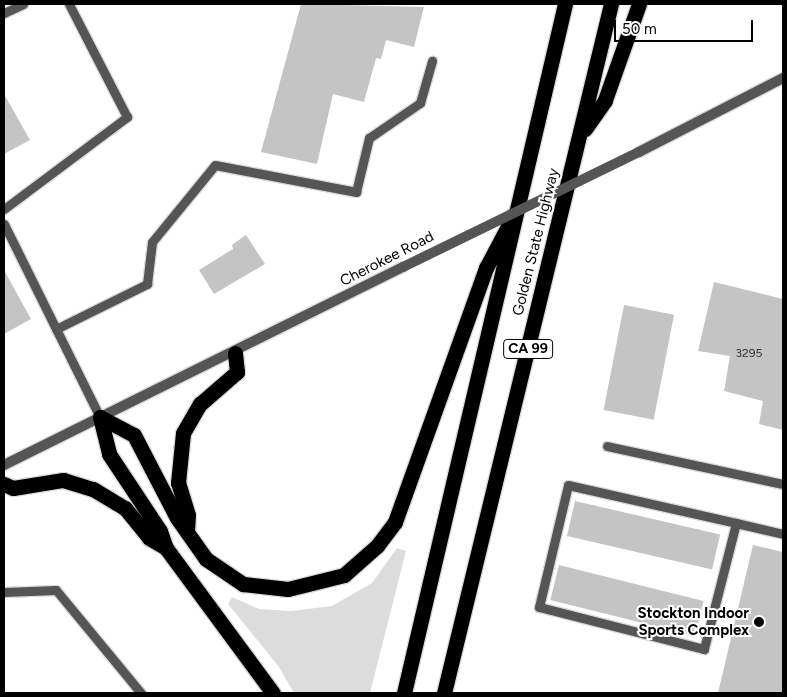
<!DOCTYPE html>
<style>
body{margin:0}
#map{position:relative;width:787px;height:697px;overflow:hidden;background:#fff;font-family:Figtree,sans-serif}
div>[style]{position:absolute}
[style*='--x']{left:calc(var(--x)*1px);top:calc(var(--y)*1px);width:calc(var(--w)*1px);rotate:calc(var(--a)*1deg)}
.green>*{inset:0;background:#dcdcdc}
.building>*{inset:0;background:#c4c4c4;transform-origin:0 0}
.roads{filter:drop-shadow(1px 0 #dbdbdb) drop-shadow(-1px 0 #dbdbdb) drop-shadow(0 1px #dbdbdb) drop-shadow(0 -1px #dbdbdb)}
.service>*{height:9px;margin:-4.5px;padding:0 4.5px;transform-origin:4.5px;border-radius:4.5px;background:#555}
.tertiary>*{height:10px;margin:-5px;padding:0 5px;transform-origin:5px;border-radius:5px;background:#555}
.motorway>*{height:15px;margin:-7.5px;padding:0 7.5px;transform-origin:7.5px;border-radius:7.5px;background:#000}
.tertiary-bridge>*{height:10px;margin:-5px;padding:0 5px;transform-origin:5px;border-radius:5px;background:#555}
.dots>*{width:14px;height:14px;translate:-50% -50%;box-sizing:border-box;border:2px solid #fff;border-radius:50%}
span{translate:-50% -50%;white-space:nowrap;text-align:center;line-height:1.15;-webkit-text-stroke:4px #fff;paint-order:stroke}
.number-label{font-size:12px;color:#313131}
.number-label span{-webkit-text-stroke-width:0}
.shield-label span{padding:1px 4px;background:#fff;border:1px solid;border-radius:4px;-webkit-text-stroke-width:0}
.shield-label{font-size:14px;color:#000;font-weight:700}
.street-label{font-size:15px;color:#000}
.poi-label{font-size:15px;color:#000;font-weight:700}
.right{translate:-100% -50%;text-align:right}
.frame{position:absolute;inset:0;border:5px solid #000;pointer-events:none}
.scale{position:absolute;left:614px;top:20px;width:139px;height:22px;box-sizing:border-box;border:2px solid #000;border-top:0;padding-left:6px;font-size:15px;line-height:18px;white-space:nowrap;color:#000;-webkit-text-stroke:4px #fff;paint-order:stroke}
</style>
<div id="map">
<div class="green">
<div style="clip-path:polygon(397px 548px,406px 551px,370px 693px,294px 693px,279px 667px,228px 604px,232px 597px,259px 609px,291px 611px,332px 606px,372px 583px)"></div>
</div>
<div class="building">
<div style="clip-path:polygon(301px 4px,424px 7px,414px 47px,386px 40px,381px 59px,376px 58px,364px 102px,333px 94px,317px 164px,261px 152px)"></div>
<div style="clip-path:polygon(4px 94px,30px 140px,4px 154px)"></div>
<div style="clip-path:polygon(246px 235px,265px 264px,214px 294px,199px 270px,233px 249px,232px 245px)"></div>
<div style="clip-path:polygon(4px 270px,31px 319px,4px 334px)"></div>
<div style="clip-path:polygon(714px 282px,783px 299px,783px 430px,759px 424px,763px 401px,724px 391px,730px 356px,698px 351px)"></div>
<div style="left:624px;top:305px;width:51px;height:107px;rotate:11deg"></div>
<div style="left:575px;top:501px;width:149px;height:36px;rotate:13deg"></div>
<div style="clip-path:polygon(753px 545px,783px 552px,783px 693px,718px 693px)"></div>
<div style="left:559px;top:565px;width:149px;height:36px;rotate:14deg"></div>
</div>
<div class="roads">
<div class="service">
<div style="--x:4;--y:13;--w:21;--a:-25"></div>
<div style="--x:4;--y:209;--w:154;--a:-36.8"></div>
<div style="--x:127;--y:117;--w:127;--a:-117.2"></div>
<div style="--x:4;--y:224;--w:216;--a:63.6"></div>
<div style="--x:56;--y:329;--w:102;--a:-26.3"></div>
<div style="--x:147;--y:284;--w:42;--a:-83.2"></div>
<div style="--x:152;--y:242;--w:99;--a:-50.7"></div>
<div style="--x:215;--y:165;--w:144;--a:10.8"></div>
<div style="--x:356;--y:192;--w:56;--a:-76.5"></div>
<div style="--x:369;--y:138;--w:62;--a:-34.5"></div>
<div style="--x:420;--y:103;--w:44;--a:-74.1"></div>
<div style="--x:607;--y:446;--w:180;--a:12.2"></div>
<div style="--x:736;--y:523;--w:130;--a:104.3"></div>
<div style="--x:704;--y:649;--w:170;--a:-165.7"></div>
<div style="--x:539;--y:607;--w:125;--a:-76.6"></div>
<div style="--x:568;--y:485;--w:172;--a:12.7"></div>
<div style="--x:736;--y:523;--w:48;--a:13.2"></div>
<div style="--x:4;--y:592;--w:52;--a:-2.2"></div>
<div style="--x:56;--y:590;--w:134;--a:50.5"></div>
</div>
<div class="tertiary">
<div style="--x:639;--y:152;--w:162;--a:-27.2"></div>
<div style="--x:4;--y:465;--w:445;--a:-26.4"></div>
</div>
<div class="motorway">
<div style="--x:585;--y:129;--w:35;--a:-55"></div>
<div style="--x:605;--y:100;--w:102;--a:-70.5"></div>
<div style="--x:100;--y:417;--w:38;--a:28"></div>
<div style="--x:134;--y:435;--w:93;--a:62.6"></div>
<div style="--x:177;--y:518;--w:50;--a:54.7"></div>
<div style="--x:206;--y:559;--w:45;--a:34"></div>
<div style="--x:243;--y:584;--w:45;--a:6.3"></div>
<div style="--x:288;--y:589;--w:58;--a:-14"></div>
<div style="--x:344;--y:575;--w:44;--a:-41.3"></div>
<div style="--x:377;--y:546;--w:30;--a:-53"></div>
<div style="--x:395;--y:522;--w:270;--a:-70.3"></div>
<div style="--x:486;--y:268;--w:62;--a:-62.2"></div>
<div style="--x:100;--y:417;--w:38;--a:76"></div>
<div style="--x:109;--y:454;--w:92;--a:56.5"></div>
<div style="--x:160;--y:531;--w:18;--a:71"></div>
<div style="--x:166;--y:548;--w:180;--a:53.6"></div>
<div style="--x:4;--y:484;--w:10;--a:24"></div>
<div style="--x:13;--y:488;--w:51;--a:-9.1"></div>
<div style="--x:63;--y:480;--w:31;--a:17"></div>
<div style="--x:93;--y:489;--w:37;--a:31"></div>
<div style="--x:125;--y:508;--w:38;--a:51"></div>
<div style="--x:149;--y:538;--w:20;--a:30"></div>
<div style="--x:187;--y:532;--w:17;--a:-87"></div>
<div style="--x:188;--y:515;--w:34;--a:-107"></div>
<div style="--x:178;--y:483;--w:50;--a:-84.3"></div>
<div style="--x:183;--y:433;--w:34;--a:-60"></div>
<div style="--x:200;--y:404;--w:49;--a:-40.9"></div>
<div style="--x:237;--y:372;--w:19;--a:-96"></div>
<div style="--x:404;--y:693;--w:708;--a:-76.85"></div>
<div style="--x:444;--y:693;--w:709;--a:-76.38"></div>
</div>
</div>
<div class="tertiary-bridge">
<div style="--x:403;--y:267;--w:263;--a:-26"></div>
</div>
<div class="dots">
<div style="left:759px;top:622px;background:#000"></div>
</div>
<div class="number-label">
<span style="left:749px;top:354px">3295</span>
</div>
<div class="shield-label">
<span style="left:528px;top:349px">CA 99</span>
</div>
<div class="street-label">
<span style="left:536px;top:242px;rotate:-76deg">Golden State Highway</span>
<span style="left:387px;top:259px;rotate:-27deg">Cherokee Road</span>
</div>
<div class="poi-label">
<span class="right" style="left:749px;top:622px">Stockton Indoor<br>Sports Complex</span>
</div>
<div class="frame"></div>
<div class="scale">50 m</div>
</div>
